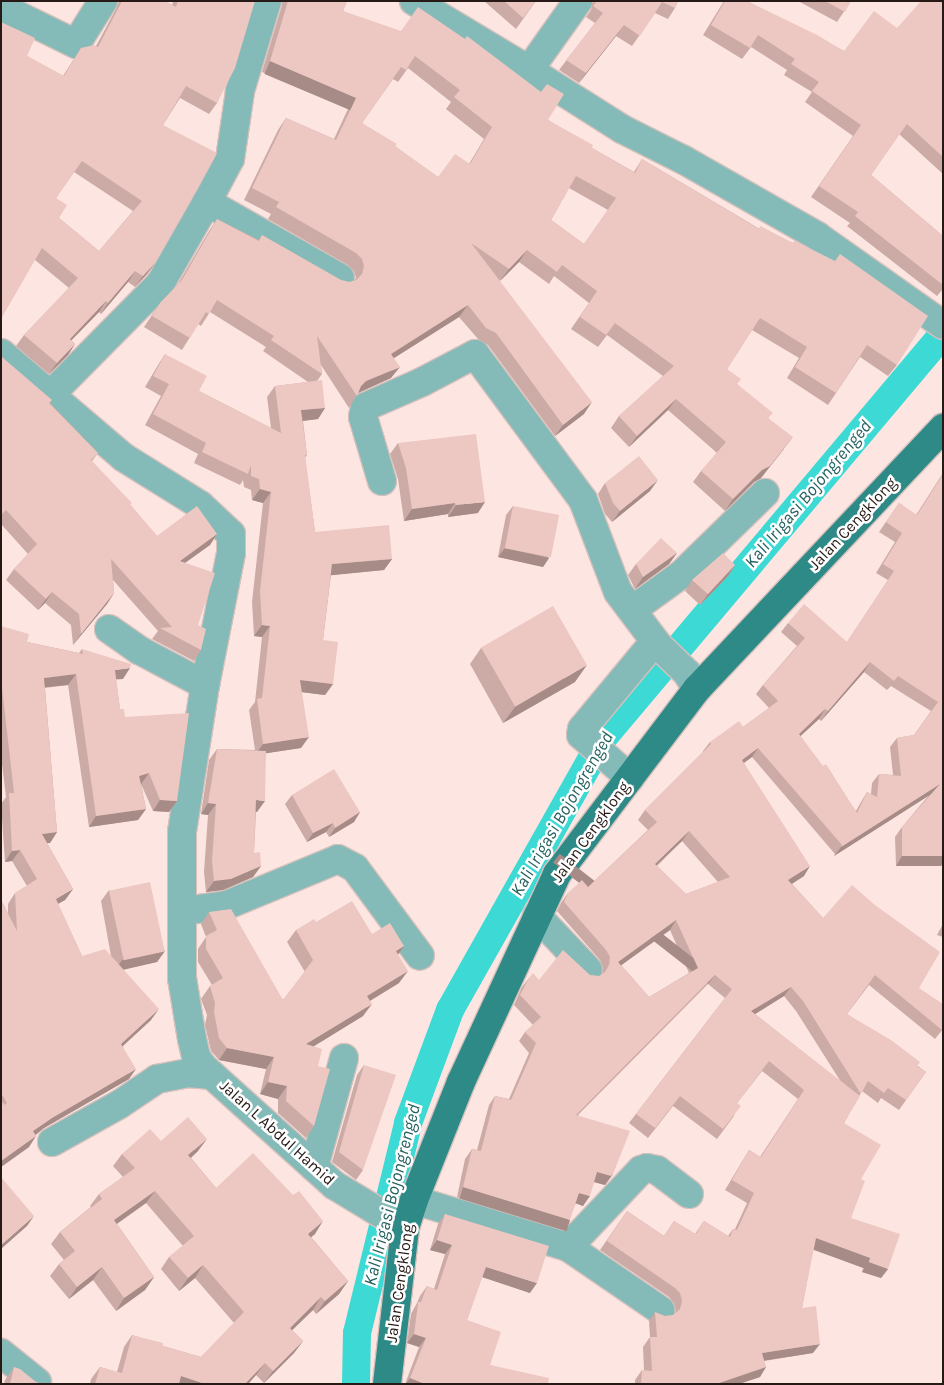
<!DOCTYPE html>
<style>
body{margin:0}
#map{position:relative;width:944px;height:1385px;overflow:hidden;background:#fde6e2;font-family:Karla,sans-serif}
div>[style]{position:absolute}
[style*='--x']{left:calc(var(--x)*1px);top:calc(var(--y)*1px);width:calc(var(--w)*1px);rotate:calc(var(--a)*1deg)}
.canal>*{height:28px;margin:-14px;padding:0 14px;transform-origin:14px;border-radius:14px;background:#3cd9d5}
.roads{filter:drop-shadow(1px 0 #d6c1bd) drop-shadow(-1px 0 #d6c1bd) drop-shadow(0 1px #d6c1bd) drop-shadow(0 -1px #d6c1bd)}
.minor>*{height:28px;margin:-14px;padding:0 14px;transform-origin:14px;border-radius:14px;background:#84bab7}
.major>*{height:28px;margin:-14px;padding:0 14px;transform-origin:14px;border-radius:14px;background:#2d8a87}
.wall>*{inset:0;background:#ccaba6}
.shaded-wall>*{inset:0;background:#a68b87;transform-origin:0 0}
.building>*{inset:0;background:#edc7c1;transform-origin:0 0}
span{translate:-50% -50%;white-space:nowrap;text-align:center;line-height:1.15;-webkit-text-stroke:5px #fff;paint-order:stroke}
.street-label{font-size:16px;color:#261916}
.water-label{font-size:18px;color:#24615f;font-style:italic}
.frame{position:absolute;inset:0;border:2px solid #261916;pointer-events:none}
</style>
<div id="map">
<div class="canal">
<div style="--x:356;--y:1384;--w:51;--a:-88.9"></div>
<div style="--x:357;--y:1333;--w:216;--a:-76.3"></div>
<div style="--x:408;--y:1123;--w:121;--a:-69.6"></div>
<div style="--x:450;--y:1010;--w:312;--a:-60.6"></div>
<div style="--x:603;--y:738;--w:528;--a:-49.92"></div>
</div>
<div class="roads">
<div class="minor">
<div style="--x:414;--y:1;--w:134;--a:31"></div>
<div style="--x:529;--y:70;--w:110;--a:32.4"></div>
<div style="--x:622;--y:129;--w:69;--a:26.6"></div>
<div style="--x:684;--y:160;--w:153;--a:29.7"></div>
<div style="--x:817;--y:236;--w:154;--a:35.2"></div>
<div style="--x:1;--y:9;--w:17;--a:21"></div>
<div style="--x:17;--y:15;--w:66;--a:26.2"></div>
<div style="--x:76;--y:44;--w:51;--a:-57.9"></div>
<div style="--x:529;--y:70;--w:85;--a:-54.6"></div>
<div style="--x:207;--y:202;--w:153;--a:29.7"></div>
<div style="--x:1;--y:353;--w:160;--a:40.4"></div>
<div style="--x:123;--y:457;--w:91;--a:31.9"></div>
<div style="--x:200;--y:505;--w:42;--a:43.1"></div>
<div style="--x:231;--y:534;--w:19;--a:90"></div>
<div style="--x:231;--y:553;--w:135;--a:101.1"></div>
<div style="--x:205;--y:685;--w:149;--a:98.9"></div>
<div style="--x:182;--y:832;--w:146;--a:90"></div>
<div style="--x:182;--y:978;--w:62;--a:80.7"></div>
<div style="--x:192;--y:1039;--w:18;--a:77"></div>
<div style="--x:196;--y:1057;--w:12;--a:55"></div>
<div style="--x:203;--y:1067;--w:176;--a:42"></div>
<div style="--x:334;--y:1185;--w:83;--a:31.2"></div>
<div style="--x:50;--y:395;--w:156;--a:-45.3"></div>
<div style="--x:160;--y:284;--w:95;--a:-60.2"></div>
<div style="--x:207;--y:202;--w:49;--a:-61.9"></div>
<div style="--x:230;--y:159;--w:69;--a:-81.6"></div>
<div style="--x:240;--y:91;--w:94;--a:-73.3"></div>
<div style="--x:382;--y:481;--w:67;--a:-106.5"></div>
<div style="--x:363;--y:417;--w:10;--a:-79"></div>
<div style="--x:365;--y:407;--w:62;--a:-23.7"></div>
<div style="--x:422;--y:382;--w:60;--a:-27.8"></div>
<div style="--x:475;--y:354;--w:182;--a:53.5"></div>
<div style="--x:583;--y:500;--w:98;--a:69.2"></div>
<div style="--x:618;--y:592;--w:66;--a:53"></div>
<div style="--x:658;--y:645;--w:40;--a:44"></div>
<div style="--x:687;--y:673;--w:19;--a:58"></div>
<div style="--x:632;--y:610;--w:62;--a:-35.8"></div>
<div style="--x:682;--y:574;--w:116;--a:-44.3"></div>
<div style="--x:109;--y:629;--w:37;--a:35"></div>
<div style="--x:139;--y:650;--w:75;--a:27.9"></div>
<div style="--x:630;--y:778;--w:65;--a:-138.7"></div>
<div style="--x:581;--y:735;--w:6;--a:-81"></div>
<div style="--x:582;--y:729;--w:114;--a:-50.3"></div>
<div style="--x:183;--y:911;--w:44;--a:-7.8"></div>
<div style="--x:227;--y:905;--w:120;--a:-22.5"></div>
<div style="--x:338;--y:859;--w:19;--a:28"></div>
<div style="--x:355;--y:868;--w:109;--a:53.5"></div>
<div style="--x:537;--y:916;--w:74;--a:46.6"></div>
<div style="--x:52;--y:1142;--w:78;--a:-29.2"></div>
<div style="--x:120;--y:1104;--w:45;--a:-34"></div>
<div style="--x:157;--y:1079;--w:32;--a:-11"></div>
<div style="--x:188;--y:1073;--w:24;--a:5"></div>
<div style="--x:314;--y:1167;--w:113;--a:-74.6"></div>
<div style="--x:414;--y:1200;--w:161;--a:17"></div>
<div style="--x:568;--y:1247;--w:112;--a:34.4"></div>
<div style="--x:568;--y:1247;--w:106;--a:-46.5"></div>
<div style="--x:641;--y:1170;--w:6;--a:-18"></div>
<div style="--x:647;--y:1168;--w:10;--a:11"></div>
<div style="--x:657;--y:1170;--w:40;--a:37"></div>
<div style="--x:1;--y:1353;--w:46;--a:38.9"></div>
</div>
<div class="major">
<div style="--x:387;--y:1384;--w:157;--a:-83.4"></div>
<div style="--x:405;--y:1228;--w:29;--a:-72"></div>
<div style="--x:414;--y:1200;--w:127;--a:-68.3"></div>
<div style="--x:461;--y:1082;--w:229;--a:-65.2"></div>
<div style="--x:557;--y:874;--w:232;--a:-52.9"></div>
<div style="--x:697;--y:689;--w:359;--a:-46.7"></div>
</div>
</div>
<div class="wall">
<div style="clip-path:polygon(evenodd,119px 1px,165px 1px,172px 5px,173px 1px,255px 1px,217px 103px,209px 114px,180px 98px,163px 125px,155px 263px,147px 274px,135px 287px,128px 282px,101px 314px,99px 312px,71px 340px,75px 344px,68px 355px,49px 374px,16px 346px,24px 335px,69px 288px,35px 260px,27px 56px,63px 76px,81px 48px,96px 46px,116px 9px,119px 1px,74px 172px,133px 211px,99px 251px,59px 218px,56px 198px,74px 172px)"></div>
<div style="clip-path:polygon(evenodd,282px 1px,347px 1px,343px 11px,548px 120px,592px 148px,634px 172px,642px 159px,758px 228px,793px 243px,795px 241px,897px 365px,888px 376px,860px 357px,828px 405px,787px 378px,799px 358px,752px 330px,727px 369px,737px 384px,769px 419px,784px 449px,761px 478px,754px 482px,725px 511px,693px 482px,701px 471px,717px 453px,668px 410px,629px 447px,611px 428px,619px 416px,663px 376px,607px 335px,598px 347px,571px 329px,589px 303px,554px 276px,549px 284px,519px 262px,500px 281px,498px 279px,584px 414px,555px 436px,488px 345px,478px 339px,459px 317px,394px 358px,391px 378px,358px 393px,349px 408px,321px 365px,322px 374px,317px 381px,325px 408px,318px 419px,303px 421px,307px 455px,305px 458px,315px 532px,392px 559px,384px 570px,331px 575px,323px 640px,333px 684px,325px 695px,302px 692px,301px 748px,266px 753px,257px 812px,256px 812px,254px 853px,261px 866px,253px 877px,223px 890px,206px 892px,204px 872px,208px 815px,201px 814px,209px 760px,217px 749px,255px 750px,249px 710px,255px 702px,262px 637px,254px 636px,252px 602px,263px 503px,252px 500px,251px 490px,244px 487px,243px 480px,240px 485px,194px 463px,198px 454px,145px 425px,161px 396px,145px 387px,158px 365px,165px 354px,199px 391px,271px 428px,267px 397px,275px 386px,308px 382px,263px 351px,266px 347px,210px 312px,201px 326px,198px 324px,182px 350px,144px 327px,160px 303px,178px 284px,209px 231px,217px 219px,259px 240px,262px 235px,341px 280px,349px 282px,355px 280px,356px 277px,354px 271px,348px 265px,268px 219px,271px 214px,244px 200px,278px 130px,286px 118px,334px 139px,348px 109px,262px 72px,282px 5px,282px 1px,408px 68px,451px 102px,446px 109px,484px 139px,469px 164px,438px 177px,362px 123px,393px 79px,398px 82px,408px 68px,282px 1px,569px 188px,608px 210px,584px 244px,551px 220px,569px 188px)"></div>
<div style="clip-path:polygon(484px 1px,536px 1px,516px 29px)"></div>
<div style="clip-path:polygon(593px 1px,678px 1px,675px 8px,668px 19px,655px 13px,632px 46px,616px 36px,579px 83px,559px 70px,595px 23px,586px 17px,591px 10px)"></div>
<div style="clip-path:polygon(724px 1px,747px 1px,844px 51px,897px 28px,943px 1px,943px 174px,899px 134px,871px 175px,943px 236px,943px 289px,937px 296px,847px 226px,850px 223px,811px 197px,853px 136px,805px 102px,812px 92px,784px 75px,787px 70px,751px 47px,742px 59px,703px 35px)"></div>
<div style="clip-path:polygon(798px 1px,851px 1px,837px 22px)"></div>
<div style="clip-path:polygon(1px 358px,52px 400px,50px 403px,98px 453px,92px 461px,157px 536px,217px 534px,210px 545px,185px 563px,198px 625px,201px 650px,194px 661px,152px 639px,158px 631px,113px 580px,114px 593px,107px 604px,73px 645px,71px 625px,45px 603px,38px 610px,6px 580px,14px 569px,28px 554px,1px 524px)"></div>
<div style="clip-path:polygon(398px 443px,478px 513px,448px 517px,448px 514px,404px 521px,398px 479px,390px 454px)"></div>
<div style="clip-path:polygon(evenodd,943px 473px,941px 866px,896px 866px,895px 837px,902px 827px,929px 795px,834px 856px,835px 854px,752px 757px,744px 763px,804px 876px,792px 884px,823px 918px,919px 988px,943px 1029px,935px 1039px,869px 985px,847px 1014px,926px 1072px,899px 1110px,881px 1098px,878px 1103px,862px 1091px,844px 1123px,861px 1179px,851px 1218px,888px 1269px,881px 1278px,862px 1272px,863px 1268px,813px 1249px,802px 1308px,813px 1353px,764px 1361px,766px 1367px,760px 1377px,739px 1384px,635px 1384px,635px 1380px,642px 1370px,644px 1370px,643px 1347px,650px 1337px,649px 1321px,655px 1312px,665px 1316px,673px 1315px,675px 1313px,676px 1311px,674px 1303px,669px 1297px,600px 1250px,627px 1211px,664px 1236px,674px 1221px,695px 1234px,704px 1221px,728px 1236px,733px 1229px,735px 1229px,747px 1203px,725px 1190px,749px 1150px,760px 1157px,798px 1099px,762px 1071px,737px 1103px,734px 1116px,717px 1139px,673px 1106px,648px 1138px,629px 1123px,725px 998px,708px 984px,578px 1115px,613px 1174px,605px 1185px,594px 1182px,583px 1206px,576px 1203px,563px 1229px,457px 1197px,465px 1159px,472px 1149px,477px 1150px,489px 1105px,495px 1096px,509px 1099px,529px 1053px,519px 1041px,525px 1032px,533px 1025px,514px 1005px,522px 987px,529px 978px,539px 980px,590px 975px,599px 976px,603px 973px,603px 967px,600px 960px,557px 911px,561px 903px,568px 893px,588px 887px,648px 830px,638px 820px,645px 810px,703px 752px,703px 751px,710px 742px,743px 727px,769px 708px,756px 694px,763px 685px,797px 646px,781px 632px,788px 623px,847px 642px,888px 580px,876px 573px,895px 542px,879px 532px,899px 503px,916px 515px,943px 473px,864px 672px,887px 690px,891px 686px,931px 711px,914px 735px,897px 738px,890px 747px,893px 775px,879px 774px,872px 783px,871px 794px,867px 792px,861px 802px,856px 811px,800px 736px,819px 719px,821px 721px,864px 672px,943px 473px,682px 841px,718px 882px,686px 894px,657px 866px,682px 841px,943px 473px,670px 930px,689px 973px,649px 997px,621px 965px,670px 930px,943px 473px,784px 996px,796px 1011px,841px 1082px,755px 1014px,784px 996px)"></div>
<div style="clip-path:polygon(605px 483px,650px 491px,612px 522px,605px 514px,598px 494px)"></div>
<div style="clip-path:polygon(513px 506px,549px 558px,543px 567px,498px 557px,506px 515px)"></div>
<div style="clip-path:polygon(677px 553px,669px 564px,635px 589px,628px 575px,636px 564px)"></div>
<div style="clip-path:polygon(735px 565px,728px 576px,700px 605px,685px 591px,692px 580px)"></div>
<div style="clip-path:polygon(1px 626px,27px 642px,79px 653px,82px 649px,123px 679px,116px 679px,120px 709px,177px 801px,169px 812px,153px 811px,141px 784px,146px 809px,138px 820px,89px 827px,68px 685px,45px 688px,57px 832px,50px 843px,47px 843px,73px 889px,65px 900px,58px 904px,82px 956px,111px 956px,101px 901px,109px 890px,165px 951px,157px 962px,123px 969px,151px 1020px,123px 1046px,129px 1079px,44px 1128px,36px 1135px,29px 1147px,1px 1167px,1px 900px,8px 913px,8px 904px,15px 893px,27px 886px,12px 861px,5px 862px,1px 804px,6px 797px,1px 756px)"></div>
<div style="clip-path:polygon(481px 648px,575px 682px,503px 723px,470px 664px)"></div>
<div style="clip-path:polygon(292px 795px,360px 812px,354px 822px,329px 837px,326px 832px,307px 842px,285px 804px)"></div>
<div style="clip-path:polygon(209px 912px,283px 1000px,305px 972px,287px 942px,296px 930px,316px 922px,372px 934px,404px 946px,398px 954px,399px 983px,370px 1001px,363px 1016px,314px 1046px,318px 1066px,314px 1126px,306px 1138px,278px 1113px,278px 1099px,260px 1094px,266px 1069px,219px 1060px,211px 1051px,205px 1025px,207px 1015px,201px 999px,210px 986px,212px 985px,198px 962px,198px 949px,206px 937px,201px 924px)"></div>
<div style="clip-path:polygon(943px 924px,943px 937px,937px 935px)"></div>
<div style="clip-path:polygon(364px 1065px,363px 1170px,356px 1180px,332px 1162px,357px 1075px)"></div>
<div style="clip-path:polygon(161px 1141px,198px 1151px,191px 1158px,216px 1188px,315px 1234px,311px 1237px,348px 1281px,339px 1294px,316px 1314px,313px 1310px,292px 1330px,303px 1341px,294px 1353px,264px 1383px,256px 1375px,248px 1384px,90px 1384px,91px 1379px,100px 1367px,117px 1372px,124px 1347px,132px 1335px,163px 1346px,201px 1357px,234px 1323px,195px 1278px,179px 1291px,161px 1269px,169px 1257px,183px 1246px,146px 1203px,117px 1224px,154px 1277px,145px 1290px,116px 1311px,93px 1280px,69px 1299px,50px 1276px,59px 1264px,64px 1260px,51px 1244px,60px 1232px,91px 1207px,90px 1206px,99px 1194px,123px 1177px,113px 1166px,122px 1154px)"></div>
<div style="clip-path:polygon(445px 1214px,530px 1293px,482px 1277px,467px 1320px,490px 1365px,548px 1384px,405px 1384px,419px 1347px,407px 1343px,411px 1314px,417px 1303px,420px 1296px,427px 1286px,434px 1289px,445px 1254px,430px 1250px,438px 1224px)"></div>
<div style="clip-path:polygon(14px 1367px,36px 1382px,42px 1384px,4px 1384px,5px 1380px)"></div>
</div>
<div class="shaded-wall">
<div style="clip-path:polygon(624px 25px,616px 36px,579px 83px,586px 73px)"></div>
<div style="left:270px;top:61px;width:94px;height:14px;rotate:23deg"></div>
<div style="clip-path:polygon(527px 250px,519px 262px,500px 281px,509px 269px)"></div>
<div style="clip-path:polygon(155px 263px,147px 274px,135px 287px,143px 276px)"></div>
<div style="clip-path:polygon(135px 271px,128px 282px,101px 314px,108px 303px)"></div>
<div style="clip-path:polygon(106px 301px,99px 312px,62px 350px,70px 339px)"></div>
<div style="clip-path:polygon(468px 305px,459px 317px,383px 365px,391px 354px)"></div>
<div style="clip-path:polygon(75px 344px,68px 355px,49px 374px,57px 363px)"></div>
<div style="clip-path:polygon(400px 367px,391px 378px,358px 393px,361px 386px,366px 381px)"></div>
<div style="clip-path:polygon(676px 399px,668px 410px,629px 447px,637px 436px)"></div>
<div style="clip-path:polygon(592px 402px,584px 414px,555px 436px,563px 425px)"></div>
<div style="clip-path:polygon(325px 408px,318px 419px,294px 422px,301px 410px)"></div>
<div style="clip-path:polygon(793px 437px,761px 478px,754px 482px,725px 511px,733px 499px)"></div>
<div style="clip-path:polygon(658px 480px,650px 491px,612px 522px,620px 511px)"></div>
<div style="clip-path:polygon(260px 489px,271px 492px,263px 503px,252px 500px)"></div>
<div style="clip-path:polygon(485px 502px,478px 513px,448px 517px,456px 505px)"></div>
<div style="clip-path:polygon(455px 503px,448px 514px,404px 521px,412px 509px)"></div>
<div style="clip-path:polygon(217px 534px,210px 545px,172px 572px,180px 561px)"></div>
<div style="clip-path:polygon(505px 548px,549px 558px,543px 567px,498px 557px)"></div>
<div style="clip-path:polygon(677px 553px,669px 564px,635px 589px,643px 577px)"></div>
<div style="clip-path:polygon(392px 559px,384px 570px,324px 576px,332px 564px)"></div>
<div style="clip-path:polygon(735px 565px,728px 576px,700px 605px,708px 594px)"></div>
<div style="clip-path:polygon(52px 592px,45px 603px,38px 610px,46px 599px)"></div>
<div style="clip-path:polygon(114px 593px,107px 604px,73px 645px,81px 634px)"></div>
<div style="clip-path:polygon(262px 625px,270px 626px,262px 637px,254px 636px)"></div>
<div style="clip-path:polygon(870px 662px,864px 672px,821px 721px,828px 711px)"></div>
<div style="clip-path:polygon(587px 665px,575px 682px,503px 723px,515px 707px)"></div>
<div style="clip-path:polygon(130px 668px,123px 679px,108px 680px,115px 670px)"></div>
<div style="clip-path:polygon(76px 674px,68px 685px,37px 688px,44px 678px)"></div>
<div style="clip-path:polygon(300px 680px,333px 684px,325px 695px,292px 691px)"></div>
<div style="clip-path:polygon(825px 709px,819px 719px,792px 744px,799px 734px)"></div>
<div style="clip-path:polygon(309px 737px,301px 748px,255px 755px,263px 744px)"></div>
<div style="clip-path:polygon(758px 748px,752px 757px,735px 769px,742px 760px)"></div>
<div style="clip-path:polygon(149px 773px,141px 784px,139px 776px)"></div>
<div style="clip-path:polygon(940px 784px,933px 793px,834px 856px,841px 847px)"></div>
<div style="clip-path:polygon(160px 800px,177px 801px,169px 812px,153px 811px)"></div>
<div style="clip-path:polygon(256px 800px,265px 801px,257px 812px,249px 812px)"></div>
<div style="clip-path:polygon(208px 803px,216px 804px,208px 815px,201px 814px)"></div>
<div style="clip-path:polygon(146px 809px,138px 820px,89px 827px,96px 816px)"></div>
<div style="clip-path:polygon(360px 812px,354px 822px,329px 837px,335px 828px)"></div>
<div style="clip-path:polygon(333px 823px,326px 832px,307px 842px,313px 833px)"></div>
<div style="clip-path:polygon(689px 831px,682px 841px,648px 873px,655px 864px)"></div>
<div style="clip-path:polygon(57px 832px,50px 843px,34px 844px,42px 834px)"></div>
<div style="clip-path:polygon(20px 850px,12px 861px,5px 862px,12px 851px)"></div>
<div style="clip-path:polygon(902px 856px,943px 856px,943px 864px,941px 866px,896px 866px)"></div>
<div style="clip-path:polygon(261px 866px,253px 877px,223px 890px,206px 892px,214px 881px)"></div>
<div style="clip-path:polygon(810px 866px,804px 876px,782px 890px,788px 880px)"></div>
<div style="clip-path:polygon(73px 889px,65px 900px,48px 909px,56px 899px)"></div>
<div style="clip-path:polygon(676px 920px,670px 930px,612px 972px,618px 962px)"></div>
<div style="clip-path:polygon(404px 946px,395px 959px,396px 951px)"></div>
<div style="clip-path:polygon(165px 951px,157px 962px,114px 972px,122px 960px)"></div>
<div style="clip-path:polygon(408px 971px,399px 983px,358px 1008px,367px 996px)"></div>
<div style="left:715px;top:975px;width:11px;height:197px;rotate:128deg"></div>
<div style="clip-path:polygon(791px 987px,784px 996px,744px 1021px,751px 1011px)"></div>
<div style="clip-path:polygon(372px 1004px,363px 1016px,298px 1056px,306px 1044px)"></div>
<div style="clip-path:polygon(159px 1009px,151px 1020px,114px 1054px,121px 1044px)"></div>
<div style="clip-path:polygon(227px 1048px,274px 1057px,266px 1069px,219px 1060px)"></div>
<div style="clip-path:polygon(136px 1069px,129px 1079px,44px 1128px,26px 1142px,33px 1131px,52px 1118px)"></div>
<div style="clip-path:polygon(268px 1082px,287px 1086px,278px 1099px,260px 1094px)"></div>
<div style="clip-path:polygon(36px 1136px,29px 1147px,1px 1167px,1px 1161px)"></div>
<div style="clip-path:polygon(207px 1139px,198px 1151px,180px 1167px,188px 1155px)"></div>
<div style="clip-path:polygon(597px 1172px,613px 1174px,605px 1185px,590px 1181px)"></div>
<div style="left:463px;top:1187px;width:112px;height:12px;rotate:17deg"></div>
<div style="clip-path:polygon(155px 1191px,146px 1203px,105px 1232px,114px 1220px)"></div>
<div style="clip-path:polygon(579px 1193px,590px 1196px,583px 1206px,572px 1202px)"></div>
<div style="clip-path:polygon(34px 1216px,27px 1226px,1px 1249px,1px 1245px)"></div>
<div style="clip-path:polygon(323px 1221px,315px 1234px,300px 1246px,308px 1234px)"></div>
<div style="left:816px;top:1238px;width:58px;height:12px;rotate:20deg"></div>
<div style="clip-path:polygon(437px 1240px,452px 1245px,445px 1254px,430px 1250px)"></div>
<div style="clip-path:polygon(869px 1262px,888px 1269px,881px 1278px,862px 1272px)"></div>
<div style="clip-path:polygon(203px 1265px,195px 1278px,179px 1291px,188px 1278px)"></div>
<div style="clip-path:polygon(102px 1267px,93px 1280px,69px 1299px,77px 1287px)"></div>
<div style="clip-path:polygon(486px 1267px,537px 1283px,530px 1293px,479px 1276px)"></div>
<div style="clip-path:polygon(154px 1277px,145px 1290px,116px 1311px,124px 1298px)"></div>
<div style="clip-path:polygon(348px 1281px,339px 1294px,316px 1314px,325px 1301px)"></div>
<div style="clip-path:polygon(321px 1297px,313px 1310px,282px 1340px,290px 1328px)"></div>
<div style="clip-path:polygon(414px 1334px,426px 1338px,419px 1347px,407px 1343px)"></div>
<div style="clip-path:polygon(303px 1341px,294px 1353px,264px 1383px,273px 1371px)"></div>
<div style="clip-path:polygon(820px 1344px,813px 1353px,755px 1362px,762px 1353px)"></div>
<div style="clip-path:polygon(265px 1363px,256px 1375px,248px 1384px,245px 1384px)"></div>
<div style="clip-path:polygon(766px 1367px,760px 1377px,739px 1384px,716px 1384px)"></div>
<div style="clip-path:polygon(181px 1376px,205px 1384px,176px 1384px)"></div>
<div style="clip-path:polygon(410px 1378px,425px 1384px,406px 1384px)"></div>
</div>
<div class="building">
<div style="clip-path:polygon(evenodd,122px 1px,165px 1px,176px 7px,178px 1px,255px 1px,235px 68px,217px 103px,186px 86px,163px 125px,217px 153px,155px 263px,143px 276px,135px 271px,108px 303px,106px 301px,70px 339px,75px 344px,57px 363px,24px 335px,78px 278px,42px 248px,1px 319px,1px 22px,35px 38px,27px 56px,64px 76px,81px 48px,94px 45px,98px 47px,122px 1px,82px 161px,142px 201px,99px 251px,59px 218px,67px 205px,56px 198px,82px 161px)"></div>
<div style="clip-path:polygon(evenodd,288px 1px,347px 1px,343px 11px,401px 31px,418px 7px,465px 39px,467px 36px,541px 92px,547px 84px,564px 94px,548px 120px,593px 145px,592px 148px,635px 173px,642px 159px,759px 229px,760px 226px,793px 243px,795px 241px,835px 261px,840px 254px,928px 316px,897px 365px,867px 345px,836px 393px,795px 367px,807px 347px,760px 318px,727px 369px,741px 379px,737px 384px,773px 413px,768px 418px,793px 437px,770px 466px,762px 470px,733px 499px,701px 471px,726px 442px,676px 399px,637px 436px,619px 416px,674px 366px,615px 323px,606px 335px,580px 317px,597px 291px,562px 265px,557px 272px,527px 250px,509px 269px,471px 243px,592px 402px,563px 425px,496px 333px,486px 328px,468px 305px,391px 354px,400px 367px,366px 381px,361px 386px,357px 396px,317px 336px,322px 374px,271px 340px,274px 336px,217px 300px,209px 314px,206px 312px,190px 338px,152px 316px,160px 303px,182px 280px,217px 219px,259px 241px,262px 235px,341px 280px,349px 282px,356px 280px,362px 274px,364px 266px,362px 259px,356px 253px,276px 207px,279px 202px,252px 188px,286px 118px,336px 140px,356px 98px,270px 61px,288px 1px,415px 56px,460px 90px,454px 97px,492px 127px,470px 164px,455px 154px,438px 177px,395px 146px,397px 144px,362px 123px,401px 67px,406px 70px,415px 56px,288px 1px,576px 176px,616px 198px,584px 244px,551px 220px,576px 176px)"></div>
<div style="clip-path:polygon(504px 1px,536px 1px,523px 18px)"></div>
<div style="clip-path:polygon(597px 1px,678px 1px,675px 8px,662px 2px,640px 36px,624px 25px,586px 73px,566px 60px,603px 13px,593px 6px)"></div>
<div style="clip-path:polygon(725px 1px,747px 1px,817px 35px,844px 51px,874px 11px,897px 28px,921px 1px,943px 1px,943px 157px,907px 124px,871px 175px,943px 236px,943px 285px,855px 216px,858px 212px,819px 186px,861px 125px,812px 91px,819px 82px,791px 64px,795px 59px,758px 35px,750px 48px,711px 25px)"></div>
<div style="clip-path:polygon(825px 1px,851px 1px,845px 12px)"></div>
<div style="clip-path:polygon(165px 354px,207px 376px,199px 391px,281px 433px,275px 386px,322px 380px,325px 408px,301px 410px,307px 455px,305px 455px,315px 532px,389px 525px,392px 559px,332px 564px,323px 640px,338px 642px,333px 684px,300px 680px,309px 737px,263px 744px,257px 699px,262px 698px,270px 626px,262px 625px,260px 591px,271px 492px,260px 489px,259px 479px,251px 476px,251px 465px,248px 474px,202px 452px,206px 443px,153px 414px,169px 384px,153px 376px)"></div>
<div style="clip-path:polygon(2px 357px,52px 400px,49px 403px,98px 453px,91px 460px,132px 503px,130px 504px,157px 536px,197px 506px,217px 534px,180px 561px,215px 573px,198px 625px,206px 629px,201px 650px,160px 628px,172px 627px,111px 559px,114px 593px,81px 634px,79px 614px,52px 592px,46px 599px,14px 569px,37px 544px,6px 510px,1px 515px,1px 358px)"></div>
<div style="clip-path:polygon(476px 434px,485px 502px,456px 505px,455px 503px,412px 509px,406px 468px,398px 443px)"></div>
<div style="clip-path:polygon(639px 456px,658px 480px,620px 511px,613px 503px,605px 483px)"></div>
<div style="clip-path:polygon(evenodd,943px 474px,943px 856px,902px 856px,902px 827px,940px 784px,841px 847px,842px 845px,758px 748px,742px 760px,810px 866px,788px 880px,823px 918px,852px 885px,875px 905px,940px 952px,919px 988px,943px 1004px,943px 1029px,942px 1030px,875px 975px,847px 1014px,891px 1040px,920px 1062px,917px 1066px,926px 1072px,906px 1100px,888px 1088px,884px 1093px,868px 1081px,861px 1094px,803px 1001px,791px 987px,751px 1011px,860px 1096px,844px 1123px,881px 1145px,861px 1179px,865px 1181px,851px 1218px,900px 1234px,888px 1269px,869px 1262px,870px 1258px,816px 1238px,802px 1308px,816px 1306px,820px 1344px,762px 1353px,766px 1367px,716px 1384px,641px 1384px,642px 1370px,652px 1371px,650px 1337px,657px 1337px,655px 1312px,665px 1316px,673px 1315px,680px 1309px,682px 1301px,680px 1293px,675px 1288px,607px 1241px,627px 1211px,664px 1236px,674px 1221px,696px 1234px,704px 1221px,730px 1237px,733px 1229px,737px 1230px,754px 1193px,732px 1180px,749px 1150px,761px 1157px,804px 1090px,769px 1061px,737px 1103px,741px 1106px,723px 1129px,680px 1096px,655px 1128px,636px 1114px,732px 989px,715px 975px,576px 1115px,630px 1131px,613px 1174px,611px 1176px,597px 1172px,590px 1196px,579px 1193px,570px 1220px,463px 1187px,472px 1149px,481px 1151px,495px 1096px,511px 1100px,536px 1043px,525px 1032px,541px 1017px,520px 995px,529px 978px,533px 973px,539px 980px,563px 950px,590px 975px,599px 976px,605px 972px,609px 965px,610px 957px,606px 950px,564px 902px,568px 893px,582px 880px,588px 887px,657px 822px,645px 810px,711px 744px,710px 742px,739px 721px,743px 727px,778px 701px,763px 685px,805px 638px,788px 623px,804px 604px,847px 642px,894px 571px,883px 564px,902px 533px,886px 522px,899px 503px,917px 515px,943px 474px,870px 662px,894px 681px,898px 676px,938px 702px,914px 735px,897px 738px,901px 776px,879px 774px,877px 797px,867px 792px,857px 813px,826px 764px,823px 766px,799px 734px,825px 709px,828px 711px,870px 662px,943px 474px,689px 831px,730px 877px,686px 894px,655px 864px,689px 831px,943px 474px,676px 920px,698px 968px,649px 997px,618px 962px,676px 920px)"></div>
<div style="left:513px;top:506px;width:47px;height:43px;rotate:11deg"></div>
<div style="clip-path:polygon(661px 538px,677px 553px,643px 577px,636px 564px)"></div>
<div style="clip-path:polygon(723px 553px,735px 565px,708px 594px,692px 580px)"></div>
<div style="left:553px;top:606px;width:68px;height:83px;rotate:60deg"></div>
<div style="clip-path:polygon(1px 626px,29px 634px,27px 642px,83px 654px,82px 649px,131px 664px,130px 668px,115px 670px,120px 709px,124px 709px,125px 717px,189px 713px,177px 801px,160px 800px,149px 773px,139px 776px,146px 809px,96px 816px,76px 674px,44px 678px,57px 832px,42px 834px,73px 889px,56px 899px,82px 956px,105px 949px,159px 1009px,121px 1044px,136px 1069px,52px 1118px,33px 1131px,36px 1136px,1px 1161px,1px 1101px,5px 1105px,7px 1103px,1px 1093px,1px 900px,17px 931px,15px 893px,37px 879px,20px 850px,12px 851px,9px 793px,14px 793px,1px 679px)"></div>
<div style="clip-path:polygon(217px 749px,266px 751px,265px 801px,256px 800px,254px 853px,260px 852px,261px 866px,231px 879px,214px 881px,212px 861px,216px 804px,208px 803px)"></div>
<div style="clip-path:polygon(334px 769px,360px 812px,335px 828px,333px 823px,313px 833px,292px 795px)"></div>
<div style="left:150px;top:882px;width:71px;height:42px;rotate:78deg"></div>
<div style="clip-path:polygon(352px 901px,372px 934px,390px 923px,404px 946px,396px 951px,408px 971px,367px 996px,372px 1004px,306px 1044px,322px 1049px,318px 1066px,330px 1069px,314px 1126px,286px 1101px,287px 1086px,268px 1082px,274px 1057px,227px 1048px,219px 1038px,214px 1012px,215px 1003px,210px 986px,223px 978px,206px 949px,206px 936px,217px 930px,209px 912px,231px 909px,283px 1000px,313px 960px,296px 930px,314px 919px,316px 922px)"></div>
<div style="clip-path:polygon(364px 1065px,396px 1075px,363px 1170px,339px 1152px)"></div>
<div style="clip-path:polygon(188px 1117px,207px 1139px,188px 1155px,216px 1188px,253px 1153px,293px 1195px,299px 1191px,323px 1221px,308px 1234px,348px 1281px,325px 1301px,321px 1297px,290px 1328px,303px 1341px,273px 1371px,265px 1363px,245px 1384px,205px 1384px,181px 1376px,179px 1384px,95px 1384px,100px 1367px,122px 1373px,132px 1335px,163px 1343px,163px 1346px,201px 1357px,244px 1312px,203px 1265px,188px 1278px,169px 1257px,194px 1236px,155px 1191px,114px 1220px,154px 1277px,124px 1298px,102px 1267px,77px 1287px,59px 1264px,75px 1251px,60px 1232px,102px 1199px,99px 1194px,135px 1168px,122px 1154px,150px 1129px,161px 1141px)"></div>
<div style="clip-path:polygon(1px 1177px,34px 1216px,1px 1245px)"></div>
<div style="clip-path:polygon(445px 1214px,549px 1246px,537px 1283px,486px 1267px,467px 1320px,501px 1332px,490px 1365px,549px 1378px,548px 1384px,425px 1384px,410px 1378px,426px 1338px,414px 1334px,418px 1304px,418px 1302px,421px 1302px,427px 1286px,437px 1290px,452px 1245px,437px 1240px)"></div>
<div style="clip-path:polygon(14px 1367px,20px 1369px,36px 1382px,42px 1384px,10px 1384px)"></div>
</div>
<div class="street-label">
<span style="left:853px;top:524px;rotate:-47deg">Jalan Cengklong</span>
<span style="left:591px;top:832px;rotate:-54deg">Jalan Cengklong</span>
<span style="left:277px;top:1133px;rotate:42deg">Jalan L Abdul Hamid</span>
<span style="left:400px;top:1283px;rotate:-82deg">Jalan Cengklong</span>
</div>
<div class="water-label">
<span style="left:808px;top:494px;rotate:-50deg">Kali Irigasi Bojongrenged</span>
<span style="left:562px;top:814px;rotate:-60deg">Kali Irigasi Bojongrenged</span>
<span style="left:392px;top:1195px;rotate:-76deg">Kali Irigasi Bojongrenged</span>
</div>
<div class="frame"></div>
</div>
